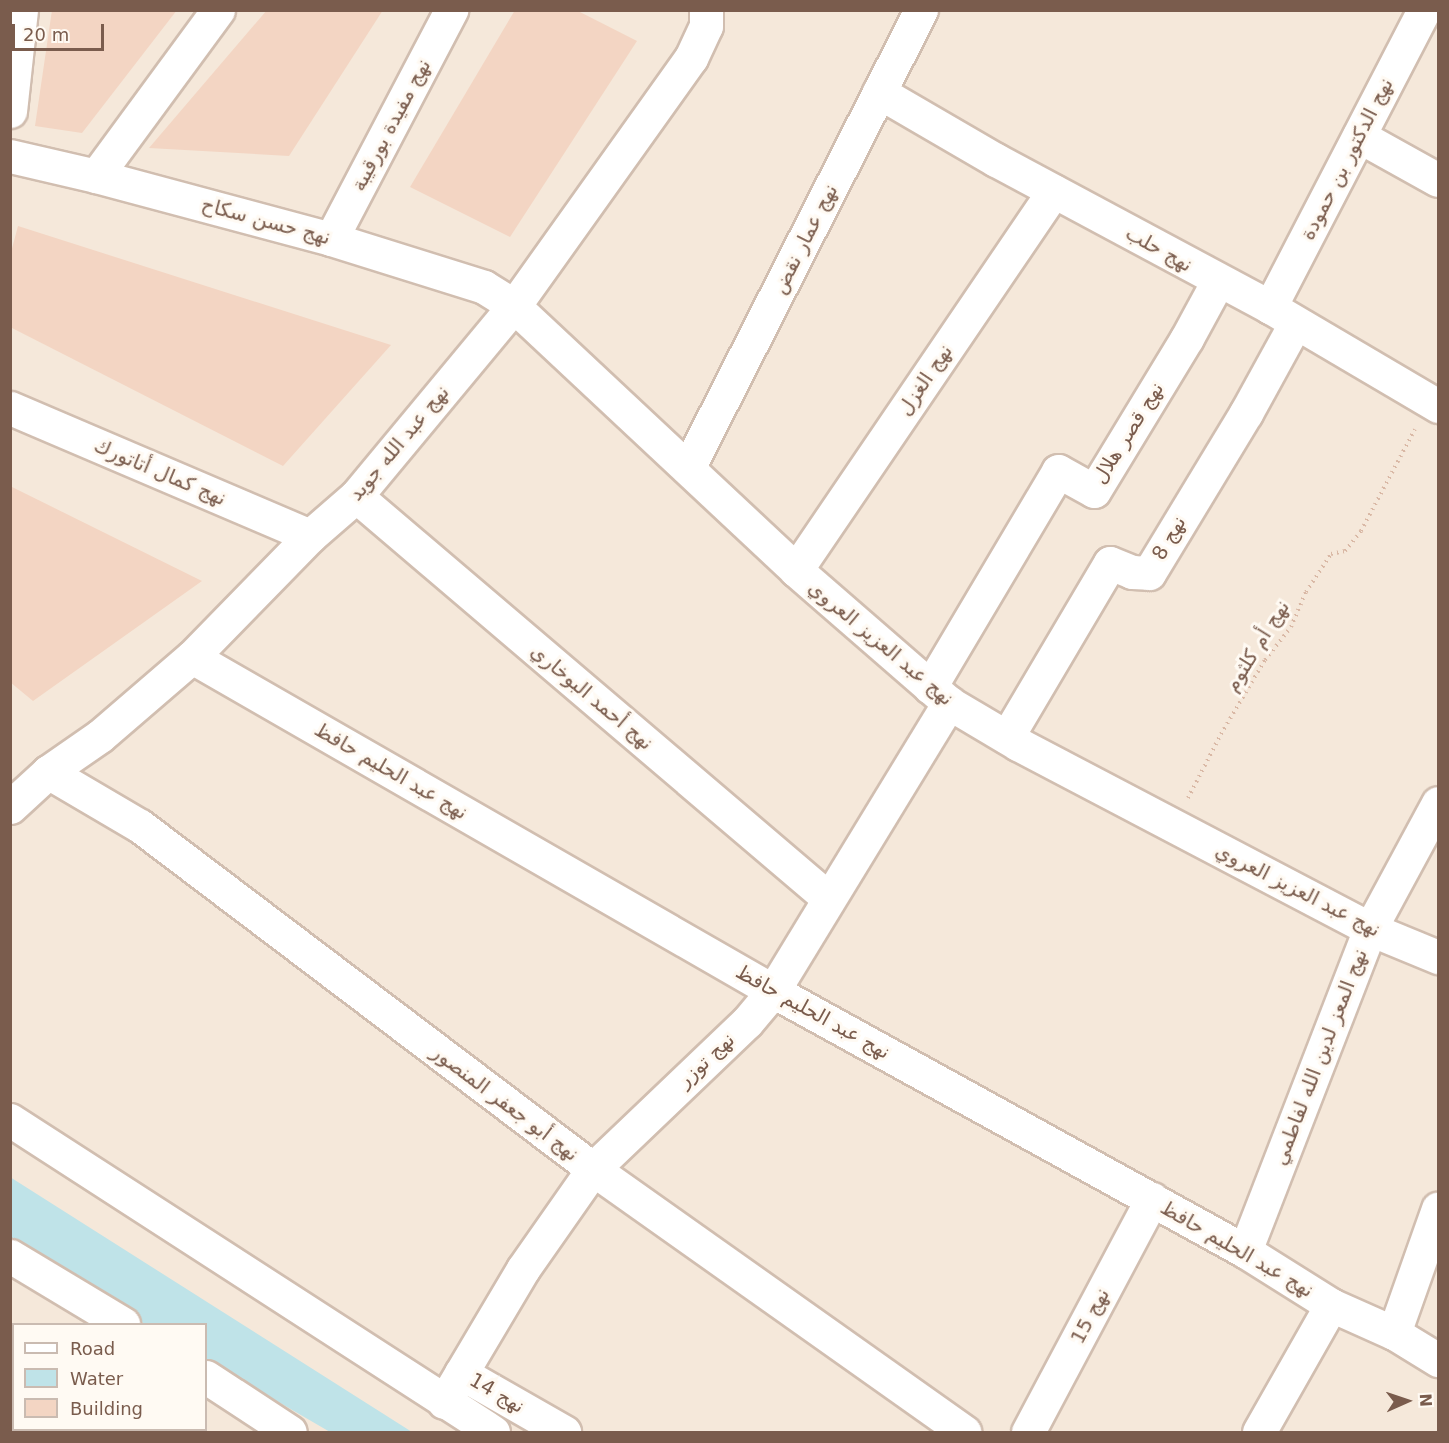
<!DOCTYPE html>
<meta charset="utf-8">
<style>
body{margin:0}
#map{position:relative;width:1449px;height:1443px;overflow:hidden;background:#fdf6ec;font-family:"DejaVu Sans",Cairo,sans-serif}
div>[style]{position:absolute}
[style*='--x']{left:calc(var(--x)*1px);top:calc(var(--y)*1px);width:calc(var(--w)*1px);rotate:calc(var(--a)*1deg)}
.residential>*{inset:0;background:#f5e8da}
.water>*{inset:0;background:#bfe3e8}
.building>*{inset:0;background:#f3d5c3}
.path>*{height:4px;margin-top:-2px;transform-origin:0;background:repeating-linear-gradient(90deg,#d9b8a5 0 1.5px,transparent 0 6px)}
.roads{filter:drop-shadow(2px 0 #d1beb0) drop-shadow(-2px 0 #d1beb0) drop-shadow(0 2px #d1beb0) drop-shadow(0 -2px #d1beb0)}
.street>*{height:33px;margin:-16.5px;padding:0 16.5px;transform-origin:16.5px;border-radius:16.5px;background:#fff}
.secondary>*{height:33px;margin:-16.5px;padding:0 16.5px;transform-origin:16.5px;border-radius:16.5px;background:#fff}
span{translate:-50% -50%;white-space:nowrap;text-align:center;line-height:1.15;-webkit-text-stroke:6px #fffaf3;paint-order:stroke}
.street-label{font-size:20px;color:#7a5c4d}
.frame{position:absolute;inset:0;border:12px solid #7a5c4d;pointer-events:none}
.legend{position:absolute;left:12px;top:1323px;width:195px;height:108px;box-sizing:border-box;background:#fffaf3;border:2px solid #cabbb1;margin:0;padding:8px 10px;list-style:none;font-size:18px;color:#7a5c4d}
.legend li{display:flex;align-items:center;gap:12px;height:30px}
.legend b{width:30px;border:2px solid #cabbb1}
.north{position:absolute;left:1377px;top:1371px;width:60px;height:60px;-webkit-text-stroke:4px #fffaf3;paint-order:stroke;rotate:87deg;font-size:16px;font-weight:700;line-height:24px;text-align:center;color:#7a5c4d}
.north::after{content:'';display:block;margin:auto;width:21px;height:27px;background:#7a5c4d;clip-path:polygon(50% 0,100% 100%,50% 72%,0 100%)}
.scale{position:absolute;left:12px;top:24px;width:92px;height:27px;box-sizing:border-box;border:3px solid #7a5c4d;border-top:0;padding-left:8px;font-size:18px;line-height:21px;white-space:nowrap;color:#7a5c4d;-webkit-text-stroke:4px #fffaf3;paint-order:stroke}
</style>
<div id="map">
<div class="residential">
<div style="clip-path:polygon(evenodd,10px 11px,1438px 11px,1438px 1432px,11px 1432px,10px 11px,14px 1324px,206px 1324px,206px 1430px,14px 1430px,14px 1324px)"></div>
</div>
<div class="water">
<div style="clip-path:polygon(10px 1177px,412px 1432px,330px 1432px,206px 1360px,206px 1324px,145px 1324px,11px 1246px)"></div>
</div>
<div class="building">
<div style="clip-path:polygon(52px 10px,177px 10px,82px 133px,35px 126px)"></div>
<div style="clip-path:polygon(267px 10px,383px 10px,289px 156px,149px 148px)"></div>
<div style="clip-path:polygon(515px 10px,576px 10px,637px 41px,510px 237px,410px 187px)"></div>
<div style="clip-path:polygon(18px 226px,391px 345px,283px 466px,10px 327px,10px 256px)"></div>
<div style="clip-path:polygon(10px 486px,202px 581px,33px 701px,10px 682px)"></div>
</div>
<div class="path">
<div style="--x:1188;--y:798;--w:72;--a:-62.7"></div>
<div style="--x:1221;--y:734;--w:86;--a:-59.3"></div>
<div style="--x:1265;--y:660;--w:42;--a:-51.8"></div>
<div style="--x:1291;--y:627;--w:38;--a:-67"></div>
<div style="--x:1306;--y:592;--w:45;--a:-56.7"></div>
<div style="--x:1331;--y:554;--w:14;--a:-12"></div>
<div style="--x:1345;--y:551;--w:26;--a:-51"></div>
<div style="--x:1361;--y:531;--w:115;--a:-62.1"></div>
</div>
<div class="roads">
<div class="street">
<div style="--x:879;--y:92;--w:135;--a:30.2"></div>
<div style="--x:996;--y:160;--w:311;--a:28.2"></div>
<div style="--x:1270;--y:307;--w:195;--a:30.5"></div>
<div style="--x:10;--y:111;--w:102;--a:-83.8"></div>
<div style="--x:1359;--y:136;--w:90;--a:29.1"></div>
<div style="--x:10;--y:156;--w:88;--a:13.1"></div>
<div style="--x:96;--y:176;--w:243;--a:15"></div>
<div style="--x:331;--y:239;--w:160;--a:17.4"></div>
<div style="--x:484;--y:287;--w:36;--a:32"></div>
<div style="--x:514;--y:306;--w:386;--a:43.1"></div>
<div style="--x:796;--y:570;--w:203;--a:41"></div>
<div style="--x:949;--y:703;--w:80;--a:30.7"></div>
<div style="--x:1018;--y:744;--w:398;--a:27.7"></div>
<div style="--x:1370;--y:929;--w:74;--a:22.4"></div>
<div style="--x:96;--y:176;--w:206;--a:-53.7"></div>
<div style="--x:331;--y:239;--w:259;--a:-62.3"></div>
<div style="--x:1270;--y:307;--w:335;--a:-62.6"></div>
<div style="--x:10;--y:408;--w:326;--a:23.1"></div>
<div style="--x:688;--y:468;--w:514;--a:-63.04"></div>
<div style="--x:356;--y:496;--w:620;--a:40.42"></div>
<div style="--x:796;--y:570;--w:458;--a:-55.8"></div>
<div style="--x:192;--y:657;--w:670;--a:29.89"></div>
<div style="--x:773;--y:991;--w:539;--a:28.85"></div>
<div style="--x:1245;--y:1251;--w:102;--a:32.1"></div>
<div style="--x:1331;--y:1305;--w:69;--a:24"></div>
<div style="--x:1394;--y:1333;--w:52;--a:31.5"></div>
<div style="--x:930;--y:687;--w:251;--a:-59.3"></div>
<div style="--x:1058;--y:471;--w:41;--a:29.1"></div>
<div style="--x:1094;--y:491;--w:179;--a:-58.7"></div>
<div style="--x:1187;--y:338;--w:65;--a:-61.5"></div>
<div style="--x:1007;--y:737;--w:202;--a:-59.4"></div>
<div style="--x:1110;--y:563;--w:24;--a:22"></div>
<div style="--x:1132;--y:572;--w:17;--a:3"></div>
<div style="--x:1149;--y:573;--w:187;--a:-58.8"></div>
<div style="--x:1246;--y:413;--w:102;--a:-61.2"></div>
<div style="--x:48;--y:772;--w:107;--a:30.4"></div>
<div style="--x:140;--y:826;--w:568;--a:37.13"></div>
<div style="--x:593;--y:1169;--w:455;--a:35.3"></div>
<div style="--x:10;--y:807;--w:52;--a:-42.6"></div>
<div style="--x:48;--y:772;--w:63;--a:-34.7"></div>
<div style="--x:100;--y:736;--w:121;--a:-40.7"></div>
<div style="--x:192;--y:657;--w:169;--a:-45.7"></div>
<div style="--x:310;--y:536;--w:61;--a:-41"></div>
<div style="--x:356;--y:496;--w:247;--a:-50.3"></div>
<div style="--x:514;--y:306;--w:305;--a:-54.5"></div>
<div style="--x:691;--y:58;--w:35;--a:-65"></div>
<div style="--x:706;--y:26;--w:16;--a:-90"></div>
<div style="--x:1245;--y:1251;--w:345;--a:-68.8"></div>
<div style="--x:1370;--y:929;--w:143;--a:-61.6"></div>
<div style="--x:10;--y:1256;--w:132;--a:31"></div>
<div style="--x:1394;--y:1333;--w:132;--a:-70.5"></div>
<div style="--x:461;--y:1373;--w:119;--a:29.8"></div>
<div style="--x:206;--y:1377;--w:100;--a:33.2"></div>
<div style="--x:444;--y:1402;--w:155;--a:-59.3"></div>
<div style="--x:523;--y:1269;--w:122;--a:-55"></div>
<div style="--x:593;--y:1169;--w:213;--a:-43.7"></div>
<div style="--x:747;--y:1022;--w:40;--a:-50"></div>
<div style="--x:773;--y:991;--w:338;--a:-58.6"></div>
<div style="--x:1028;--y:1432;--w:264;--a:-62"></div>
<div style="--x:1259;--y:1432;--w:146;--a:-60.4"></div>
</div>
<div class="secondary">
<div style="--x:10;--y:1120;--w:575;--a:32.86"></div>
</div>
</div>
<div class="street-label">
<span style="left:391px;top:125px;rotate:-62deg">نهج مفيدة بورقيبة</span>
<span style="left:1347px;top:159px;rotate:-63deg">نهج الدكتور بن حمودة</span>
<span style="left:266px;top:221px;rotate:15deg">نهج حسن سكاح</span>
<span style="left:805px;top:239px;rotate:-63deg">نهج عمار نقض</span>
<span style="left:1159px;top:249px;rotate:29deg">نهج حلب</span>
<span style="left:925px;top:380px;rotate:-56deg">نهج الغزل</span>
<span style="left:1128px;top:433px;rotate:-58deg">نهج قصر هلال</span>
<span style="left:399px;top:443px;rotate:-50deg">نهج عبد الله جويد</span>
<span style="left:160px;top:472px;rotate:23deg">نهج كمال أتاتورك</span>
<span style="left:1169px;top:538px;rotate:-60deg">نهج 8</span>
<span style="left:881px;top:643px;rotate:40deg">نهج عبد العزيز العروي</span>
<span style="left:1257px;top:646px;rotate:-58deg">نهج أم كلثوم</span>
<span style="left:592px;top:697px;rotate:40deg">نهج أحمد البوخاري</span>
<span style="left:391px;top:771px;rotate:30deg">نهج عبد الحليم حافظ</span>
<span style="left:1298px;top:890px;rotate:27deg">نهج عبد العزيز العروي</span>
<span style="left:813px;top:1012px;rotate:29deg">نهج عبد الحليم حافظ</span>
<span style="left:1320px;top:1057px;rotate:-69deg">نهج المعز لدين الله لفاطمي</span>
<span style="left:706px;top:1060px;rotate:-43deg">نهج توزر</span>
<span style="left:505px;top:1103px;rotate:37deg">نهج أبو جعفر المنصور</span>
<span style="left:1237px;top:1249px;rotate:30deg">نهج عبد الحليم حافظ</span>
<span style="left:1090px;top:1316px;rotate:-62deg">نهج 15</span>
<span style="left:497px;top:1393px;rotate:30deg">نهج 14</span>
</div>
<div class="frame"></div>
<ul class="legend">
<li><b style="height:8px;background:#fff"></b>Road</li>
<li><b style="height:16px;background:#bfe3e8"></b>Water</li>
<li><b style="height:16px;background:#f3d5c3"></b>Building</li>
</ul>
<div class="north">N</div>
<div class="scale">20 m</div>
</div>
